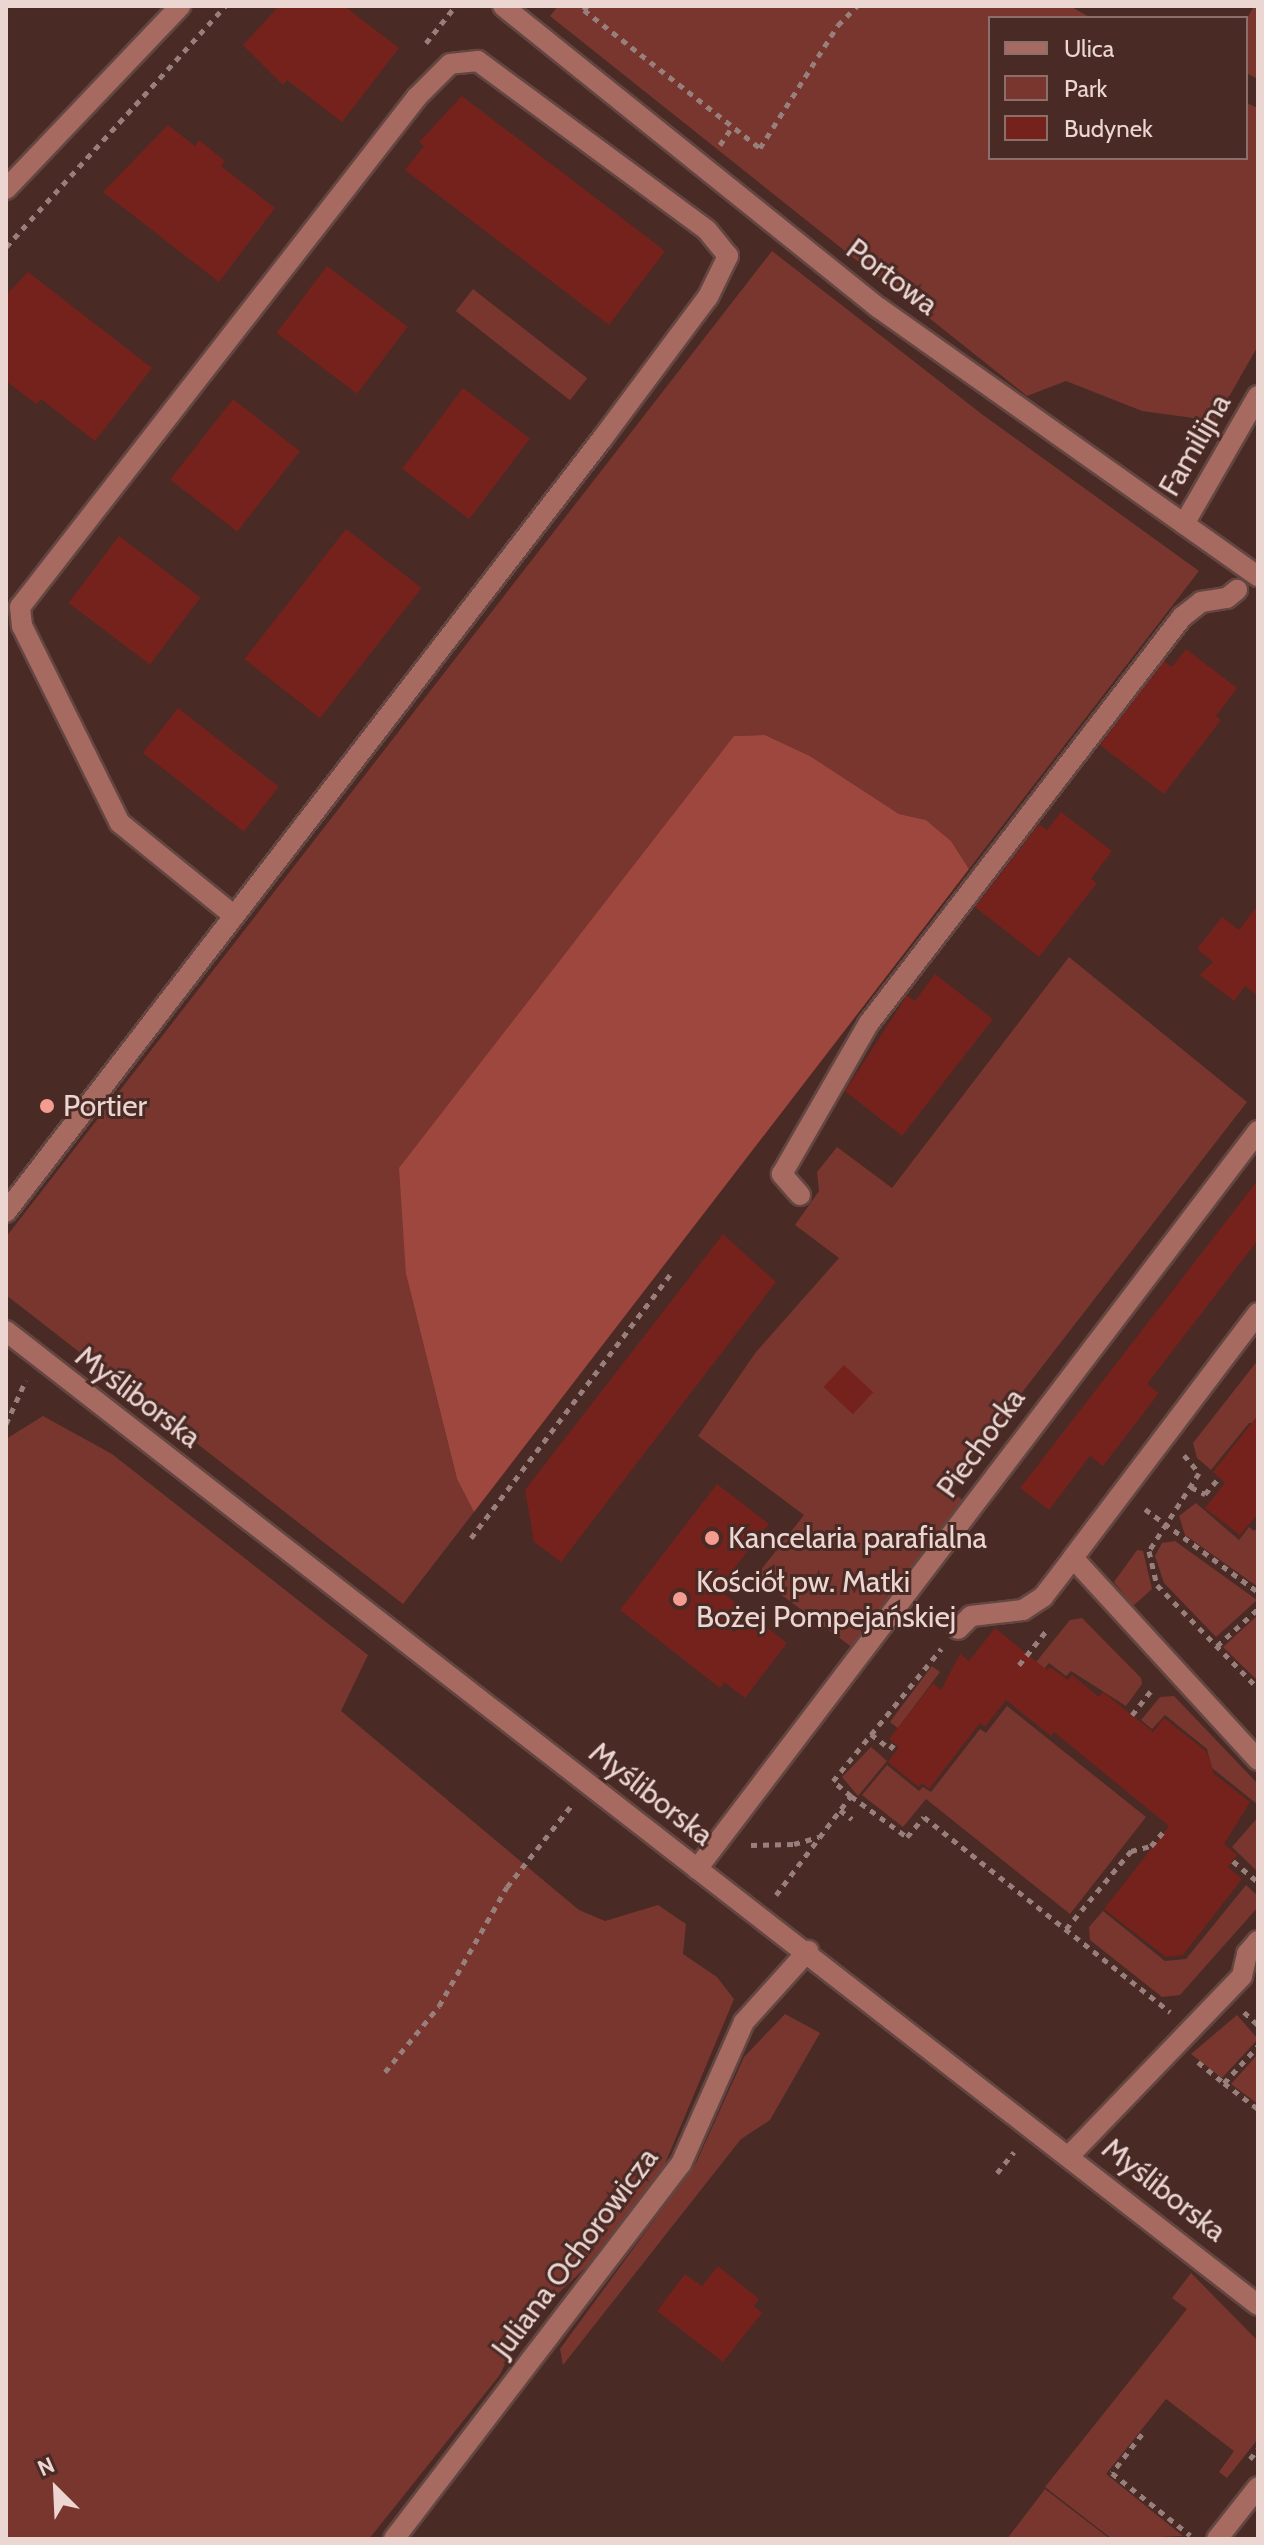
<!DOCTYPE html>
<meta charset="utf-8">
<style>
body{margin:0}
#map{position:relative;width:1264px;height:2545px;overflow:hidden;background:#492a25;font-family:Cabin,sans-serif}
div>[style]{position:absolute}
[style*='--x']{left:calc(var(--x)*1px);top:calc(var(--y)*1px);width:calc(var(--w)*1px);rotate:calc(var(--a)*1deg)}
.green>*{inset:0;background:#78362f;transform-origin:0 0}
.forest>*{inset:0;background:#9e473e}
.building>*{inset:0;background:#75221c;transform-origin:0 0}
.path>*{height:5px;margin-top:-2.5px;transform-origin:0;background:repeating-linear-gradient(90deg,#997f7b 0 6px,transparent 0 12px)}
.roads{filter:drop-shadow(2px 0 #634641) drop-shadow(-2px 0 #634641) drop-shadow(0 2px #634641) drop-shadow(0 -2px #634641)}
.minor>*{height:20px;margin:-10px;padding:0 10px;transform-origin:10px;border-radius:10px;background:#a76a61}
.dots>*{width:22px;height:22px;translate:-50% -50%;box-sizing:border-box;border:4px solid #492a25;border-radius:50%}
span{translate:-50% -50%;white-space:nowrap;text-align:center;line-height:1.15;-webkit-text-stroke:6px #492a25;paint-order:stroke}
.street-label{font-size:30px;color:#ebd6d2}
.poi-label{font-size:30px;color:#ebd6d2}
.left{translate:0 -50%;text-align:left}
.frame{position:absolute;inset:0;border:8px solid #ebd6d2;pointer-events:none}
.legend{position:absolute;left:988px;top:16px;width:260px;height:144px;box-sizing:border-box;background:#492a25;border:2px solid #8a6f6a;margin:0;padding:10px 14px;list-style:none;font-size:24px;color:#ebd6d2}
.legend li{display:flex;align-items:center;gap:16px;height:40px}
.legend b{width:40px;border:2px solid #8a6f6a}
.north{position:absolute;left:16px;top:2449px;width:80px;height:80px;-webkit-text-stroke:6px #492a25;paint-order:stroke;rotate:336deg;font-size:22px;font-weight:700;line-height:32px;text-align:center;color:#ebd6d2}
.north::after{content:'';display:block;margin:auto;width:28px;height:36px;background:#ebd6d2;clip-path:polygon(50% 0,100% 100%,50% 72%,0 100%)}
</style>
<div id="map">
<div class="green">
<div style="clip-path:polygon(558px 6px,1070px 6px,1091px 18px,990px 18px,990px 158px,1246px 158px,1246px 103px,1258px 108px,1258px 346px,1215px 421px,1142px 411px,1066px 381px,1027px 396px,550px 16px)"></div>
<div style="clip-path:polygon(1254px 6px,1258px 6px,1258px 79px,1246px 73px,1246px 20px)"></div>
<div style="clip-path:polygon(772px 251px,983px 415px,1199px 571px,969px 869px,951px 841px,926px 820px,899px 814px,810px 756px,765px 735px,734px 736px,406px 1274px,457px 1479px,474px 1512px,403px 1604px,6px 1295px,6px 1237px)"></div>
<div style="left:473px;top:289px;width:145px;height:28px;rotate:38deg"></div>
<div style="clip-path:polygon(1069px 957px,1247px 1102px,948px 1488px,965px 1502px,853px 1648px,756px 1576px,804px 1515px,698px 1436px,756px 1352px,839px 1258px,795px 1225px,819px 1191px,817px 1172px,837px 1147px,892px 1188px)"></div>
<div style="clip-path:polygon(1258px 1360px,1258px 1423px,1249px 1423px,1211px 1470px,1197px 1458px,1193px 1443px)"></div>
<div style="clip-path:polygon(43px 1416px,112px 1454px,368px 1655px,341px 1711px,579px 1910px,605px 1921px,658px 1905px,686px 1924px,683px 1954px,717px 1977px,734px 1999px,664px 2166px,585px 2268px,526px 2324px,499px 2376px,369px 2539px,6px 2539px,6px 1439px)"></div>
<div style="clip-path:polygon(1196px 1503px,1239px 1540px,1249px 1527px,1254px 1531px,1258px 1527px,1258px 1587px,1185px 1535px,1179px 1516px)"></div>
<div style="clip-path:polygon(1175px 1541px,1257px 1600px,1216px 1637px,1164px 1583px,1155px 1556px,1162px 1543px)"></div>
<div style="clip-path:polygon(1137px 1550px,1143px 1551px,1152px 1589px,1133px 1606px,1114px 1582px)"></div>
<div style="clip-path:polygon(1258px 1615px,1258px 1681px,1223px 1647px)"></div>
<div style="clip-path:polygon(1082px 1618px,1141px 1678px,1142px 1684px,1126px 1706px,1071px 1671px,1066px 1676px,1049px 1663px,1039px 1675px,1032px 1667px,1070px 1620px)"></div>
<div style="left:932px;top:1666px;width:10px;height:70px;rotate:37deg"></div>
<div style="clip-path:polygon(1174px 1696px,1258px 1784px,1258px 1872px,1232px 1847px,1258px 1817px,1257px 1804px,1212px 1768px,1207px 1749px,1165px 1715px,1152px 1729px,1141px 1720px,1160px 1697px)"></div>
<div style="clip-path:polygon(1007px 1706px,1146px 1817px,1070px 1914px,926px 1799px,903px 1827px,862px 1795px,887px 1765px,919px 1791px,923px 1787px,931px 1792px,980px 1729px,986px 1733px)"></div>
<div style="clip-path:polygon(871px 1747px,887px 1761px,858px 1796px,842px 1777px)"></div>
<div style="clip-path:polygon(1246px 1885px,1258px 1896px,1258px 1907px,1180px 1995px,1162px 1997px,1090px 1940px,1089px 1927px,1103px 1911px,1165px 1961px,1186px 1959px)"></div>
<div style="clip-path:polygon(785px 2014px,820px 2033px,770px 2120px,741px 2139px,563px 2365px,560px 2349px,696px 2163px,744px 2057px)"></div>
<div style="clip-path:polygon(1237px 2015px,1258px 2039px,1222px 2078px,1191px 2054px)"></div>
<div style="clip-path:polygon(1258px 2054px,1258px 2104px,1231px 2084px)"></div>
<div style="clip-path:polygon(1191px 2273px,1258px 2341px,1258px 2439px,1227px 2478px,1219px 2472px,1234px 2451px,1166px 2399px,1106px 2474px,1183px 2536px,1112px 2539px,1045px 2487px,1187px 2309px,1172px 2298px)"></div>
<div style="clip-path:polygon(1045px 2489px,1110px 2539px,1007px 2539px)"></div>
</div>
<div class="forest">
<div style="clip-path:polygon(765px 735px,810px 756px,899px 814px,926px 820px,951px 841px,969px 869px,474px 1512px,457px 1479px,406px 1274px,399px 1168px,734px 736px)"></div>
</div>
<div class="building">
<div style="clip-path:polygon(279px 6px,344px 6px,399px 48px,342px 122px,287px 80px,283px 85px,243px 45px)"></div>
<div style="clip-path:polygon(462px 96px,665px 251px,609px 325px,405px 170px,424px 146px,419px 142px)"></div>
<div style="clip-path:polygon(168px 125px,195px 146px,199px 140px,225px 161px,221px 166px,275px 208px,219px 282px,103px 192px)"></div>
<div style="left:327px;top:266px;width:101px;height:84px;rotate:37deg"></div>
<div style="clip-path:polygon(28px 272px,152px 368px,95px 441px,41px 399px,36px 404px,6px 381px,6px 295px)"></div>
<div style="left:463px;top:388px;width:84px;height:101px;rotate:37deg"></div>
<div style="left:233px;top:399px;width:85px;height:102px;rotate:38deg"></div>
<div style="left:346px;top:529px;width:96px;height:165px;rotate:38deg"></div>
<div style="left:119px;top:536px;width:102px;height:84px;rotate:37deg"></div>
<div style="clip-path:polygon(1186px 649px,1237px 688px,1216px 716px,1221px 720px,1164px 794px,1100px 745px,1164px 661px,1172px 667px)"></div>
<div style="left:178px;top:708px;width:128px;height:57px;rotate:38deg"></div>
<div style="clip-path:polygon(1061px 812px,1112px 851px,1091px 879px,1097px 883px,1039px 957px,975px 907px,1039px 824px,1047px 830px)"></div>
<div style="clip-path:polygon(1258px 905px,1258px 996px,1245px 986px,1234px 1001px,1200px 975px,1213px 962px,1197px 949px,1222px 917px,1239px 930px)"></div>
<div style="clip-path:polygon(935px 974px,993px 1019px,902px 1136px,845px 1091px,907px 995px,915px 1001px)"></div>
<div style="clip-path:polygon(1258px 1180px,1258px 1240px,1147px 1384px,1159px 1393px,1103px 1466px,1090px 1456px,1049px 1510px,1020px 1488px)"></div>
<div style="clip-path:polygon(723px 1234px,776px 1282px,561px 1562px,534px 1542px,525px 1490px)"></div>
<div style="left:844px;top:1365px;width:40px;height:30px;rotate:43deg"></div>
<div style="clip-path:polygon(1258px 1415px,1258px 1514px,1240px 1535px,1205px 1508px,1225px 1483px,1213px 1472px)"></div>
<div style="clip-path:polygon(717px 1484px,769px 1524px,718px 1589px,787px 1643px,745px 1698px,724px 1682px,720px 1688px,620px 1610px)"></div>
<div style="clip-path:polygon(995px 1628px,1047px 1670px,1050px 1667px,1068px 1680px,1072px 1675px,1099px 1697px,1103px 1692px,1153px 1732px,1164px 1718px,1207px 1752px,1214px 1774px,1250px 1802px,1224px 1844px,1237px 1855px,1228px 1867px,1242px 1879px,1183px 1955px,1166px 1957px,1104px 1909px,1169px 1826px,1054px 1732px,1051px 1736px,1006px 1700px,985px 1727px,980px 1723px,929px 1789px,922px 1783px,919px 1787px,888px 1762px,899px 1747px,889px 1739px,933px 1683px,941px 1690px,960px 1654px,969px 1661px)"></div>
<div style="clip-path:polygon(718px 2266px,759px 2299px,754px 2306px,762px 2313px,723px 2362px,657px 2311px,685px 2274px,702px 2286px)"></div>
</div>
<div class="path">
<div style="--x:587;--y:6;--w:5;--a:127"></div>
<div style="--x:584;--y:10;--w:224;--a:38.1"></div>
<div style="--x:760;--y:148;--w:146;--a:-57.6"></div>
<div style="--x:838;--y:25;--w:27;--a:-45"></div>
<div style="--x:426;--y:43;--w:43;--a:-51.5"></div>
<div style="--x:720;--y:145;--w:23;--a:-56"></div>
<div style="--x:6;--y:247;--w:326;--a:-47.7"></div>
<div style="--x:6;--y:1424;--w:48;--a:-65.6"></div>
<div style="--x:1184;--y:1455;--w:23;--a:50"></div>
<div style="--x:1199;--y:1473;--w:93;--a:122.7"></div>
<div style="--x:1149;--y:1551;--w:35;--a:77"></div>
<div style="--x:1157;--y:1585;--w:144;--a:45.6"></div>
<div style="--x:1191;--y:1487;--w:16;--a:27"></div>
<div style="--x:1205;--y:1494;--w:21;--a:-49"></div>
<div style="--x:1145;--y:1509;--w:140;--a:36.3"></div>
<div style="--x:471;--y:1538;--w:330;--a:-52.9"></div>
<div style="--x:1217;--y:1646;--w:55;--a:-42.1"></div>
<div style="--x:1019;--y:1665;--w:43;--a:-51.5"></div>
<div style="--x:1132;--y:1715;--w:34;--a:-52"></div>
<div style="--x:871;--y:1734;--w:24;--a:38"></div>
<div style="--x:890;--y:1749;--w:6;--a:-51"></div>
<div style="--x:851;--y:1796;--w:69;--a:36.2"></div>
<div style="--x:907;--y:1837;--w:26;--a:-50"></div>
<div style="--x:924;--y:1817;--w:314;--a:38.4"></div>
<div style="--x:840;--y:1810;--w:15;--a:37"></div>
<div style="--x:751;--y:1845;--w:43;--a:-1.3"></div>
<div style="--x:794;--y:1844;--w:26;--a:-16"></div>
<div style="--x:1233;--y:1861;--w:33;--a:40"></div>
<div style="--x:776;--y:1895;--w:124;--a:-52.9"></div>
<div style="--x:851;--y:1796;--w:23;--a:-140"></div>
<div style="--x:833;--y:1781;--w:171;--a:-50.7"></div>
<div style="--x:1066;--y:1929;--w:102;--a:-50.2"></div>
<div style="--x:1131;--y:1851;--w:21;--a:-14"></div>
<div style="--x:1151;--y:1846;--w:18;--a:-49"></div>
<div style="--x:1244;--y:2012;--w:19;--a:43"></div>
<div style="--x:1198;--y:2062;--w:33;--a:39"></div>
<div style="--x:1224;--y:2083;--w:50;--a:-47.4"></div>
<div style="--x:385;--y:2072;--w:85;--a:-50.7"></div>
<div style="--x:439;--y:2006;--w:137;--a:-60.3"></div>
<div style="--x:507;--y:1887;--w:103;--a:-51.7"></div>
<div style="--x:1224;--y:2083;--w:43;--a:37.4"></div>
<div style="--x:997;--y:2173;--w:27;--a:-51"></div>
<div style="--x:1142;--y:2434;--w:49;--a:127.6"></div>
<div style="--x:1112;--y:2473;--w:100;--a:38.5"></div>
<div style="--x:1250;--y:2459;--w:13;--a:-51"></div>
</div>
<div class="roads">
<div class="minor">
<div style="--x:503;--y:6;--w:482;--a:38.8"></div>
<div style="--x:879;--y:308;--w:464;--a:35.3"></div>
<div style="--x:6;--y:189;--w:253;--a:-46.4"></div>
<div style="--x:1184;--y:524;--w:148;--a:-60"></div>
<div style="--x:800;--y:1195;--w:28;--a:-131"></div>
<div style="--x:782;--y:1174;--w:174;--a:-60.1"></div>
<div style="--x:869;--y:1023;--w:513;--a:-52.37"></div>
<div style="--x:1182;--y:617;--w:24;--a:-38"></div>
<div style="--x:1201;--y:602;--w:26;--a:-9"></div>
<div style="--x:1227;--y:598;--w:13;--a:-39"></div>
<div style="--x:6;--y:1212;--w:976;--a:-52.37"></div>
<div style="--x:602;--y:439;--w:177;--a:-53.3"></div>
<div style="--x:708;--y:297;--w:46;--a:-64"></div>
<div style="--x:728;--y:256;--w:33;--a:-129"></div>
<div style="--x:707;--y:230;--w:285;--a:-143.6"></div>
<div style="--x:478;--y:61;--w:28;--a:174"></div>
<div style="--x:450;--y:64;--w:47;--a:135"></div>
<div style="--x:417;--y:97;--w:646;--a:127.9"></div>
<div style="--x:20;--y:607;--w:19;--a:84"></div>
<div style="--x:22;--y:626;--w:220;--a:63.6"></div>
<div style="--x:120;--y:823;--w:144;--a:39.1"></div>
<div style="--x:1258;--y:1313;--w:307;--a:127.1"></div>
<div style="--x:1073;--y:1558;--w:274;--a:47.5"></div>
<div style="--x:6;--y:1331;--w:1586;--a:37.88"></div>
<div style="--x:958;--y:1629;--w:18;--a:-45"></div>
<div style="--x:971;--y:1616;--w:52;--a:-6.6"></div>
<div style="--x:1023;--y:1610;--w:24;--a:-33"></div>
<div style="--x:1043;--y:1597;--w:49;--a:-52.4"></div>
<div style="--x:697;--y:1869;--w:927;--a:-52.76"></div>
<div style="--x:1070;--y:2155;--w:248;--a:-46.1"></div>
<div style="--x:1242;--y:1976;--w:23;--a:-77"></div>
<div style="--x:1247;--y:1954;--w:17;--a:-50"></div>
<div style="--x:394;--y:2539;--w:472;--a:-52.6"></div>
<div style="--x:681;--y:2164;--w:155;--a:-66.1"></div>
<div style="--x:744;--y:2022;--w:96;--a:-48"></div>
<div style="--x:1217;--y:2539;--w:66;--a:-51.7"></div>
</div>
</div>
<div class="dots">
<div style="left:47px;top:1106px;background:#f59c90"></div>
<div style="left:712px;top:1538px;background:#f59c90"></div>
<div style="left:680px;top:1599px;background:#f59c90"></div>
</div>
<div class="street-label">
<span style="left:892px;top:277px;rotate:37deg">Portowa</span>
<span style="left:1195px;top:445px;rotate:-60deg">Familijna</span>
<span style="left:138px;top:1397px;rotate:37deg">Myśliborska</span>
<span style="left:981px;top:1443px;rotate:-54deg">Piechocka</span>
<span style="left:651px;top:1794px;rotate:38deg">Myśliborska</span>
<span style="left:1164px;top:2190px;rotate:38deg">Myśliborska</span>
<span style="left:575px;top:2253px;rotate:-53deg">Juliana Ochorowicza</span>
</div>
<div class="poi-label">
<span class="left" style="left:63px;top:1106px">Portier</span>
<span class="left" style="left:728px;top:1538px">Kancelaria parafialna</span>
<span class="left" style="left:696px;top:1599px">Kościół pw. Matki<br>Bożej Pompejańskiej</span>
</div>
<div class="frame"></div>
<ul class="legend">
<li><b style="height:10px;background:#a76a61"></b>Ulica</li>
<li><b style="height:22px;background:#78362f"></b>Park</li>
<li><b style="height:22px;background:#75221c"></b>Budynek</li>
</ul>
<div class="north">N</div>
</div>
